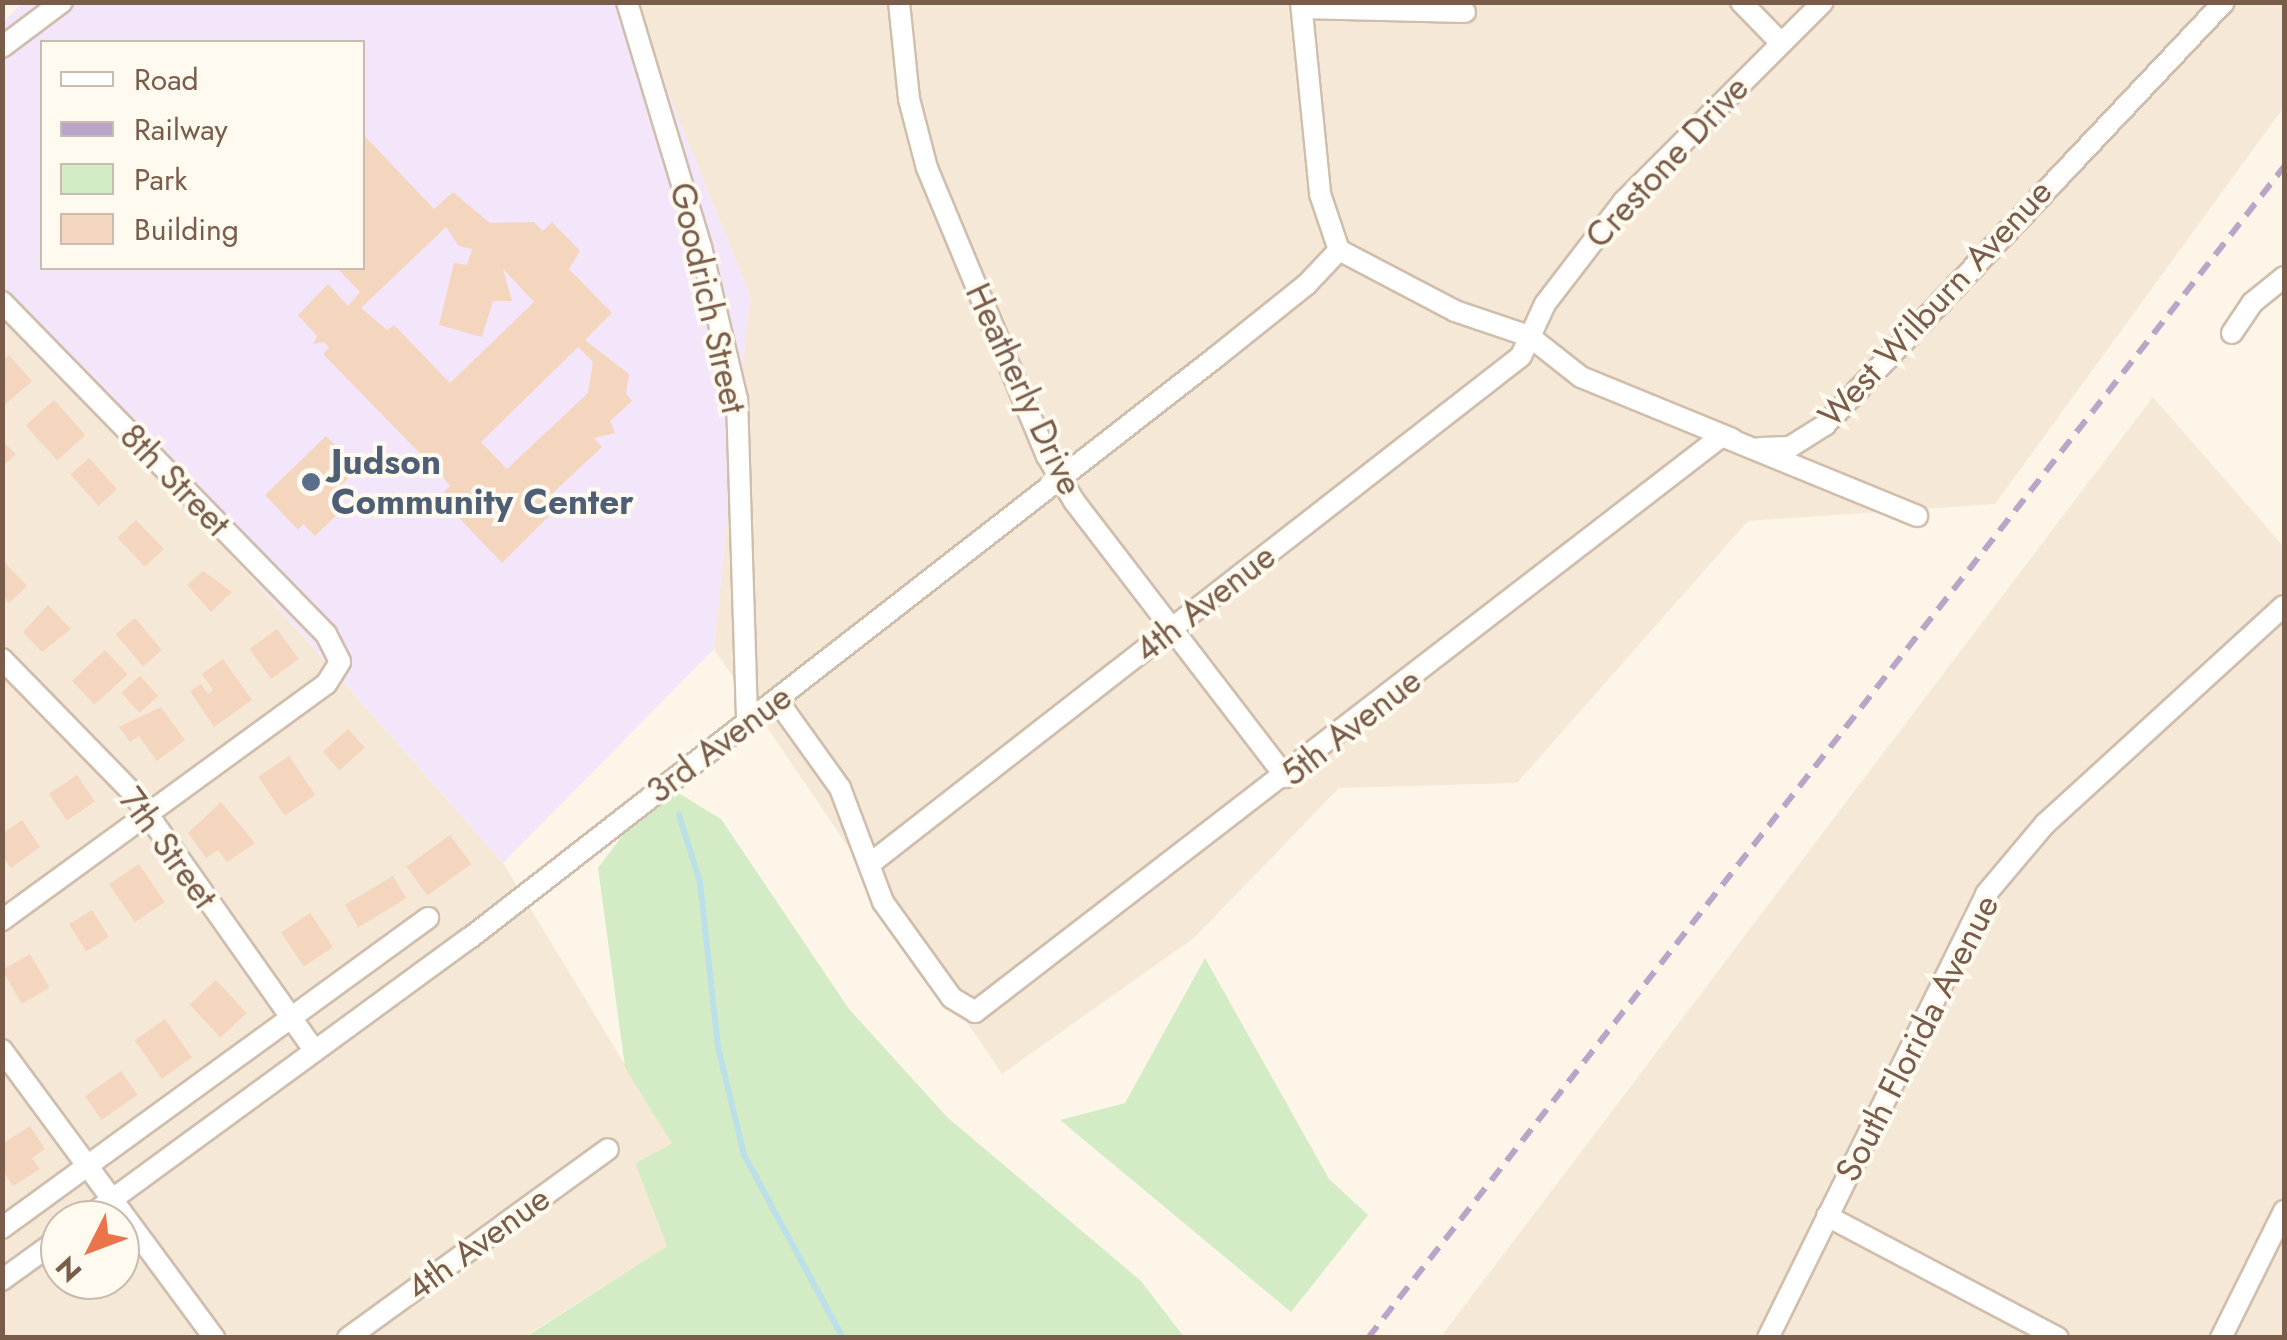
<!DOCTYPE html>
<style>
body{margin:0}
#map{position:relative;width:2287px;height:1340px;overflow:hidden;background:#fdf6e8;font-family:Jost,sans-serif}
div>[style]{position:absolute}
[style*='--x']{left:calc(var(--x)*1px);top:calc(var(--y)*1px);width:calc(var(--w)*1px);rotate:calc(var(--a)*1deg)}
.residential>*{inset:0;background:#f5e8d6}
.education>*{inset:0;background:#f3e5fa}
.green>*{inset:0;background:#d3ecc5}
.stream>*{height:6px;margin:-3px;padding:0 3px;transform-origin:3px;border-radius:3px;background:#bbe0e8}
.building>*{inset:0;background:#f4d6bf;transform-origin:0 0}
.roads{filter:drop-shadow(2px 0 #d0bead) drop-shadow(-2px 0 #d0bead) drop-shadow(0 2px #d0bead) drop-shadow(0 -2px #d0bead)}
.minor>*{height:20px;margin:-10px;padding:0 10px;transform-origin:10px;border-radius:10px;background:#fff}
.rail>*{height:6px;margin-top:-3px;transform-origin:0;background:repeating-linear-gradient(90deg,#baa5c9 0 15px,transparent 0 25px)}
.dots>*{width:28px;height:28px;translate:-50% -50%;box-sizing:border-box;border:5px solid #fffaef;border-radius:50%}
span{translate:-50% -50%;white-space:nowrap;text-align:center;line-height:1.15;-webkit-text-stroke:8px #fffaef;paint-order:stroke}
.street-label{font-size:35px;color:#795d4a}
.service-label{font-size:35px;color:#4e5e75;font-weight:700}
.left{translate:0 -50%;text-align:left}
.frame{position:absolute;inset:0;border:5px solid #795d4a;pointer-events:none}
.legend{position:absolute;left:40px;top:40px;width:325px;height:230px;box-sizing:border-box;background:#fffaef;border:2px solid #c9bbad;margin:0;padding:12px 18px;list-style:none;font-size:30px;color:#795d4a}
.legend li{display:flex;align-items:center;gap:20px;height:50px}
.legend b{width:50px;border:2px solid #c9bbad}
.north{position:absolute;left:40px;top:1200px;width:100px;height:100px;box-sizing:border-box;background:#fffaef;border:2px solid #c9bbad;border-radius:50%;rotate:228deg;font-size:28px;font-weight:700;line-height:40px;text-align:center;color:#795d4a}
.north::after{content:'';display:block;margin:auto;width:35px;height:45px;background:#eb744a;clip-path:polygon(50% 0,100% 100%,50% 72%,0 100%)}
</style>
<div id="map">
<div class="residential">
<div style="clip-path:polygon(632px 3px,2284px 3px,2284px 107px,1995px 504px,1748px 521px,1517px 783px,1339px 788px,1194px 938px,1002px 1074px,714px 649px,750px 295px)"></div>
<div style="clip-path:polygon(evenodd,2px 295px,503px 863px,673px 1144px,635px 1163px,667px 1246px,524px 1337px,3px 1337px,2px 295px,60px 1220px,120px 1220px,120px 1280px,60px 1280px,60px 1220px)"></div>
<div style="clip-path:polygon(2153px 397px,2284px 547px,2284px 1337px,1440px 1338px)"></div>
</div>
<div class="education">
<div style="clip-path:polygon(evenodd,23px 2px,632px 3px,750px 295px,714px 649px,503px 863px,3px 295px,2px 23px,23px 2px,42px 42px,362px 42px,362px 268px,42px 268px,42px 42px)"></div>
</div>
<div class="green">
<div style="clip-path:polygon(662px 783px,721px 819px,849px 1009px,947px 1117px,1141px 1281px,1184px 1337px,524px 1338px,667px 1246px,635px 1163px,672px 1144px,625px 1067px,598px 868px)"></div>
<div style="clip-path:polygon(1205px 958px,1329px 1179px,1368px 1215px,1291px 1312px,1060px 1120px,1125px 1103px)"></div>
</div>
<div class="stream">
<div style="--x:679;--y:815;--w:70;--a:72.6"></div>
<div style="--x:700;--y:882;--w:166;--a:83.8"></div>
<div style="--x:718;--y:1047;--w:111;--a:76.5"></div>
<div style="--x:744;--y:1155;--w:208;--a:61.6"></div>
</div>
<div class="building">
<div style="clip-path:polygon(evenodd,362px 133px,434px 209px,453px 192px,490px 223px,534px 222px,543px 231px,552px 222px,580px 251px,569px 269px,612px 313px,585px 340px,629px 374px,626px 394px,632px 401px,610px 421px,615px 433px,594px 438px,602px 447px,541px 504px,551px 514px,502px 563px,439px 497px,450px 486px,444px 478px,323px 354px,329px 348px,324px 342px,313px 344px,317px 336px,298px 315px,328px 284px,348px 306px,360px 292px,337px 268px,362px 268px,362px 133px,446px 227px,459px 246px,472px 249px,467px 265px,454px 263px,439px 325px,482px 337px,493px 301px,512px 301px,503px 269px,534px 302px,450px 383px,394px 325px,387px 330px,361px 308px,446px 227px,362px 133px,578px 347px,593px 362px,588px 393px,507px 469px,481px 442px,578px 347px)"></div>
<div style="clip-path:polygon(9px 355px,32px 381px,2px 407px,2px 361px)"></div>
<div style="left:54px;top:400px;width:47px;height:38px;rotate:48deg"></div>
<div style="clip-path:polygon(326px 436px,358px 469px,329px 497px,342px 510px,315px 536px,303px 524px,298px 530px,265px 495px)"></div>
<div style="clip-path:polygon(2px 441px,16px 454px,2px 467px)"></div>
<div style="left:89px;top:458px;width:42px;height:25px;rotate:48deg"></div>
<div style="left:136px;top:520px;width:40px;height:26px;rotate:46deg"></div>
<div style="clip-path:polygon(2px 560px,27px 586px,9px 603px,2px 595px)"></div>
<div style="clip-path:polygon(203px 571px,232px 592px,211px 612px,187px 585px)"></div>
<div style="clip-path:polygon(48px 605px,71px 629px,42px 652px,23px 632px)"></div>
<div style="left:135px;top:618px;width:42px;height:25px;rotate:50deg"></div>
<div style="left:277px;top:629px;width:37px;height:34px;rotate:54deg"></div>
<div style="left:105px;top:650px;width:33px;height:45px;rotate:47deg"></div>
<div style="clip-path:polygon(223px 659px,252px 700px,214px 727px,190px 691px,201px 684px,208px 694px,213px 690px,202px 674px)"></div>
<div style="left:140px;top:676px;width:27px;height:25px;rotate:48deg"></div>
<div style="clip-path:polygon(161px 707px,185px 740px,157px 761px,139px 736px,130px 742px,119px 727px)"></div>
<div style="left:348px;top:729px;width:25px;height:34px;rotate:48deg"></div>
<div style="left:289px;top:756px;width:47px;height:37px;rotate:56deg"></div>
<div style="left:77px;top:775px;width:32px;height:34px;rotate:56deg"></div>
<div style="clip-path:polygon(221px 802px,255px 843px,227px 862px,218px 850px,206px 858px,188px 833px)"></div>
<div style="clip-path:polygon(22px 820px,40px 847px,11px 868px,2px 856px,2px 834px)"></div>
<div style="left:450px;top:835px;width:36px;height:54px;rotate:54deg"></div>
<div style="left:139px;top:864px;width:46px;height:36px;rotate:56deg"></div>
<div style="left:393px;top:876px;width:26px;height:56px;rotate:59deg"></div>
<div style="left:92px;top:910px;width:32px;height:27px;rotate:58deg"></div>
<div style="left:310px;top:913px;width:41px;height:35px;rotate:56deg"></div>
<div style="left:30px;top:954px;width:39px;height:32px;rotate:60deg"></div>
<div style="left:216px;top:980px;width:45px;height:36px;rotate:47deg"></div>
<div style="left:165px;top:1019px;width:47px;height:37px;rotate:55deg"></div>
<div style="left:121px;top:1071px;width:29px;height:44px;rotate:55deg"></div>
<div style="clip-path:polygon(30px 1126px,45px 1149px,32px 1158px,40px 1169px,13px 1186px,2px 1170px,2px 1144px)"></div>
</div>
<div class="roads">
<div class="minor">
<div style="--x:627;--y:2;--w:256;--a:73.2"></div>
<div style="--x:701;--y:247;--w:156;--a:76.7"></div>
<div style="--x:737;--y:399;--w:322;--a:88.2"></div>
<div style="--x:899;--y:2;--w:98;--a:84.1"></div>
<div style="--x:909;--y:99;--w:71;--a:75.4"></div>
<div style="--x:927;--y:168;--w:312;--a:67.4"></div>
<div style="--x:1047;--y:456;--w:52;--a:59"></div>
<div style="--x:1074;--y:501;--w:348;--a:52.5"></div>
<div style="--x:1301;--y:2;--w:193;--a:84.3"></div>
<div style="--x:1320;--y:194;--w:59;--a:71.3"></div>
<div style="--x:1741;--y:2;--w:57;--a:45.7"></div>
<div style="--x:1302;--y:8;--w:163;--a:1.4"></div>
<div style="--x:2;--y:47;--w:75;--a:-36.9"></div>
<div style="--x:1339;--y:250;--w:131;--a:27.7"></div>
<div style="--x:1455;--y:311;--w:78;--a:18.7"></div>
<div style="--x:1529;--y:336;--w:66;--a:38.3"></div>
<div style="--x:1581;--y:377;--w:163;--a:22.3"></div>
<div style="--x:2;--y:302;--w:464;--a:45.7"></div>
<div style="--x:326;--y:634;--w:31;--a:63"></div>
<div style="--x:340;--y:662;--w:26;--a:122"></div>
<div style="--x:326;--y:684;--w:401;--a:143.9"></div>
<div style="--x:2232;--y:333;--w:36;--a:-56"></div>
<div style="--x:2252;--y:303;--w:41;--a:-39.1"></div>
<div style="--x:1760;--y:448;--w:30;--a:-2"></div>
<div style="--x:1790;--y:447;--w:41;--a:-32.2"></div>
<div style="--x:1825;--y:425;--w:581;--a:-46.67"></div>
<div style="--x:2;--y:659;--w:186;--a:45.7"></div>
<div style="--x:132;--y:792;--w:317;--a:54.8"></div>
<div style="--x:777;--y:700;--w:108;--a:54.4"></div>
<div style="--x:840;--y:788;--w:122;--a:69.3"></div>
<div style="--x:883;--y:902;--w:118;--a:54.3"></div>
<div style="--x:952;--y:998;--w:27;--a:31"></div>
<div style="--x:975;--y:1012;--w:943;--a:-37.64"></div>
<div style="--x:1722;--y:436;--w:211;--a:22.3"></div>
<div style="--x:871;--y:863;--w:824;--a:-37.95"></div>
<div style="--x:1521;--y:356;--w:57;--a:-65.2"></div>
<div style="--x:1545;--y:304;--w:130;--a:-52.5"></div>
<div style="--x:1624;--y:201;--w:281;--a:-45"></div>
<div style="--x:2;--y:1050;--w:358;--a:53.6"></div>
<div style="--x:1827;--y:1216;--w:261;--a:27.8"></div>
<div style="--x:84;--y:1220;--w:478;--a:-36.2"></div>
<div style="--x:470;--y:938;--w:946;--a:-37.91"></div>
<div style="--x:1216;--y:357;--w:117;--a:-38.7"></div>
<div style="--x:1307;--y:284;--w:47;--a:-46.7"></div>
<div style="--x:2;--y:1228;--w:527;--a:-36.04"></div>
<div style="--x:2;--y:1280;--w:72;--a:-35.9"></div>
<div style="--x:348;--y:1338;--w:321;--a:-36"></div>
<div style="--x:1768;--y:1338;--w:495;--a:-63.8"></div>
<div style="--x:1986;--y:894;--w:92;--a:-49.9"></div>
<div style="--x:2045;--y:824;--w:323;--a:-42.4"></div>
<div style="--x:2221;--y:1338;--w:142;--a:-63.6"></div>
</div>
</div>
<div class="rail">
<div style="--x:1368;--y:1338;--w:1487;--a:-51.97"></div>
</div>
<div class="dots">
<div style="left:311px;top:482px;background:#5c6f8a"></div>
</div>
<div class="street-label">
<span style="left:1667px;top:162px;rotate:-47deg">Crestone Drive</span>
<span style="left:708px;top:298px;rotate:77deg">Goodrich Street</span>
<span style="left:1935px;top:303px;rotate:-47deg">West Wilburn Avenue</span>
<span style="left:1024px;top:389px;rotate:65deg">Heatherly Drive</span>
<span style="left:175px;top:480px;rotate:46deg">8th Street</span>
<span style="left:1205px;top:603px;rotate:-38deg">4th Avenue</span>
<span style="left:1351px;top:727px;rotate:-38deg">5th Avenue</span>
<span style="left:719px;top:744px;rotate:-37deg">3rd Avenue</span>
<span style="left:168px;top:848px;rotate:54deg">7th Street</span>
<span style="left:1917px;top:1038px;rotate:-63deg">South Florida Avenue</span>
<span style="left:478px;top:1243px;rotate:-36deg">4th Avenue</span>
</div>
<div class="service-label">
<span class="left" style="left:331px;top:482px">Judson<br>Community Center</span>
</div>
<div class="frame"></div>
<ul class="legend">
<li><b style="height:12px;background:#fff"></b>Road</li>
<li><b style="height:12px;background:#baa5c9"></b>Railway</li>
<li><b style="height:28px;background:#d3ecc5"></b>Park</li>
<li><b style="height:28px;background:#f4d6bf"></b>Building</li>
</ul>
<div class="north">N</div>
</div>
